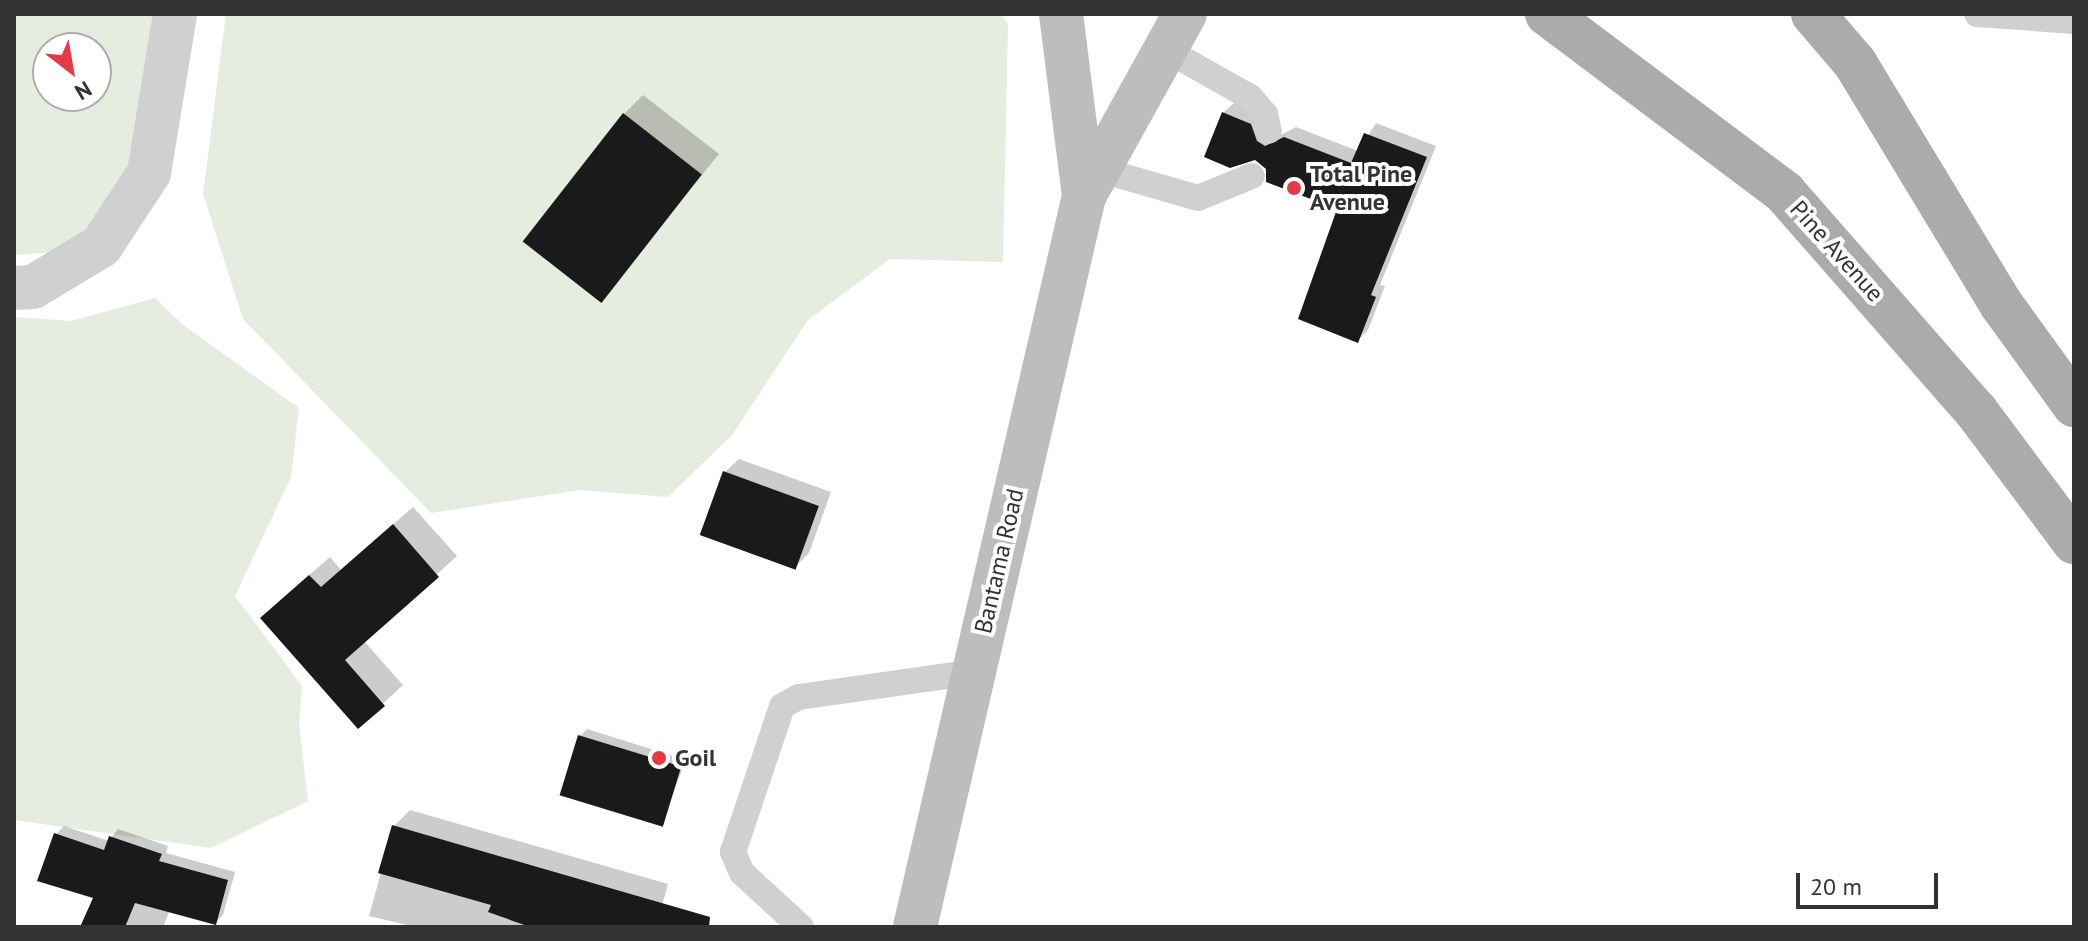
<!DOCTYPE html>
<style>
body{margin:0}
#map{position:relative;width:2088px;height:941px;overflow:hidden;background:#fff;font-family:"PT Sans",sans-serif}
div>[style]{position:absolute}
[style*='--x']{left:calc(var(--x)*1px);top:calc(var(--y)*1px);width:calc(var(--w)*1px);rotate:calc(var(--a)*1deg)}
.green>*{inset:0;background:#e6ecdf}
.shadow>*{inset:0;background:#0003}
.building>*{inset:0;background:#1a1a1a;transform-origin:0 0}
.service>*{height:26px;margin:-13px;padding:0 13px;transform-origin:13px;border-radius:13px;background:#d0d0d0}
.minor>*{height:44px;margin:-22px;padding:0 22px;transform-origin:22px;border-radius:22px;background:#d0d0d0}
.secondary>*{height:44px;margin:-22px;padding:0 22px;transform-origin:22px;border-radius:22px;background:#bdbdbd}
.primary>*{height:44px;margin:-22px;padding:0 22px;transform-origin:22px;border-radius:22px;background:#ababab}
.dots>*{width:22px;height:22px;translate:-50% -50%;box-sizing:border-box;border:4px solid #fff;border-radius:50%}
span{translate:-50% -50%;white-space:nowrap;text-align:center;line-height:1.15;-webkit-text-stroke:8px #fff;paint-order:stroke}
.poi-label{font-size:24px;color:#333;font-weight:700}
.left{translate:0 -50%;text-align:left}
.street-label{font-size:24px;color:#333}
.frame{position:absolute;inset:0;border:16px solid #333;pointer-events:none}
.north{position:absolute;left:32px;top:32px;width:80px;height:80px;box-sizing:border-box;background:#fff;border:2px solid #adadad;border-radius:50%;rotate:149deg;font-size:22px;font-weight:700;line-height:32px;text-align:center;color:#333}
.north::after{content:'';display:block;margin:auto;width:28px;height:36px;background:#e63946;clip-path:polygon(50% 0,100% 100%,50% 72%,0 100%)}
.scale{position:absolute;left:1796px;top:873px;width:142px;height:36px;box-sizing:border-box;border:4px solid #333;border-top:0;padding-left:10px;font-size:24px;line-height:28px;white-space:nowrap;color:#333;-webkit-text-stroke:6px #fff;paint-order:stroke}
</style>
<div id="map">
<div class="green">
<div style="clip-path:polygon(evenodd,14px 14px,160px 14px,133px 171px,102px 219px,55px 252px,14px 255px,14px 14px,48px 48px,96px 48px,96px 96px,48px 96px,48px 48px)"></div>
<div style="clip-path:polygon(226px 14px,1001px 14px,1008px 24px,1003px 262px,890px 259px,808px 320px,732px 435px,668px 497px,580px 490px,431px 513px,243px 319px,203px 194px)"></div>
<div style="clip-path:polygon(155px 298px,182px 324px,299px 408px,291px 477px,235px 596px,302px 686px,299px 725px,308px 801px,211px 848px,14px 820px,14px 317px,71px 321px)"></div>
</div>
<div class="shadow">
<div style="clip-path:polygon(643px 95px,719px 154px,601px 299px,624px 114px)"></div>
<div style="clip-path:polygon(1234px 103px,1261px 113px,1277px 137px,1296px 127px,1358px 151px,1376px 123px,1436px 146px,1380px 285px,1385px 286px,1368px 330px,1358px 340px,1340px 208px,1268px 168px,1223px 113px)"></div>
<div style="clip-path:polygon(739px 459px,831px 492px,809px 553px,795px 567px,725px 472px)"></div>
<div style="clip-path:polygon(413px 507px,457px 556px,364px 641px,403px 685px,358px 727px,282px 599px,330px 557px,341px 570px)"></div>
<div style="clip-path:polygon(587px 729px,686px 760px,661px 824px,580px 736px)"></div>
<div style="clip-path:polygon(410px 810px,668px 884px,656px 927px,415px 927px,369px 916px,394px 826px)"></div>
<div style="clip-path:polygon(64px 826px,109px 841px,118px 829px,168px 846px,166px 853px,235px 872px,223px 915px,215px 923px,170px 910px,163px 927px,81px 927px,96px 897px,56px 834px)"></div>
</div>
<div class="building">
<div style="clip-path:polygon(1222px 112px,1251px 124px,1257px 141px,1265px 146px,1284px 137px,1351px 163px,1364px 133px,1427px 157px,1371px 295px,1376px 297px,1358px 343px,1298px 319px,1337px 209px,1266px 182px,1266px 169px,1255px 160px,1230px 168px,1204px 157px)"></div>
<div style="left:623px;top:113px;width:100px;height:163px;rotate:38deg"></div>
<div style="left:723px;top:471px;width:102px;height:68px;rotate:20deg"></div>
<div style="clip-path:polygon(393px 524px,439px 577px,345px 660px,385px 706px,358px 729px,260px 618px,309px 575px,321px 587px)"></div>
<div style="left:578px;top:735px;width:108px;height:63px;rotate:17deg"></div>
<div style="clip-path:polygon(392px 825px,710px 917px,709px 927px,530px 927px,488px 912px,491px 905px,378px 873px)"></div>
<div style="clip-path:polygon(54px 833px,104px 850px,109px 836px,162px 854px,159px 861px,228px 880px,216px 925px,135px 903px,125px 927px,80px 927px,93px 898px,37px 881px)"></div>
</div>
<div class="service">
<div style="--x:1977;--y:14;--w:97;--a:4.1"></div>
<div style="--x:1163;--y:48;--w:100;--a:29.4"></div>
<div style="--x:1250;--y:97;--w:23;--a:49"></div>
<div style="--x:1265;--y:114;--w:17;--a:77"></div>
<div style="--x:1101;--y:170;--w:101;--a:16.1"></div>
<div style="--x:1198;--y:198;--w:58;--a:-22.2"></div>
<div style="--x:801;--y:927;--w:80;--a:-137.5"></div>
<div style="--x:742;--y:873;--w:23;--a:-113"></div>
<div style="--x:733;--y:852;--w:154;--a:-71.4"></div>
<div style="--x:782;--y:706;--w:19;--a:-28"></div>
<div style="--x:799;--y:697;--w:177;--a:-8.1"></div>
</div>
<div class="minor">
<div style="--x:14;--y:288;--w:19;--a:-3"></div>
<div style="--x:33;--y:287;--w:79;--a:-31.1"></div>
<div style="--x:101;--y:246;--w:87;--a:-56.7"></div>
<div style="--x:149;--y:173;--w:161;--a:-80.7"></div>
</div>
<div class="secondary">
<div style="--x:1061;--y:14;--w:183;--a:82.8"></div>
<div style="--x:915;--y:927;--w:750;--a:-76.98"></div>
<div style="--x:1084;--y:196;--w:208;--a:-61"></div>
</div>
<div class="primary">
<div style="--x:1547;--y:14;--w:298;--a:36.9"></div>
<div style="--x:1785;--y:193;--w:290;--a:48.8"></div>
<div style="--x:1976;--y:411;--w:164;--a:53.2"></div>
<div style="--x:1813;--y:14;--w:65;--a:49.4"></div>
<div style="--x:1855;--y:63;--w:282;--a:58.8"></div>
<div style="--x:2001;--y:304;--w:125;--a:54.1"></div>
</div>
<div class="dots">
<div style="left:1294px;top:188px;background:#e63946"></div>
<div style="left:659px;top:758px;background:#e63946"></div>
</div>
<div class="poi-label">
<span class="left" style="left:1310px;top:188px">Total Pine<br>Avenue</span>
<span class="left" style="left:675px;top:758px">Goil</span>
</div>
<div class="street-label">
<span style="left:1837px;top:251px;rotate:48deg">Pine Avenue</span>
<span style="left:999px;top:561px;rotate:-77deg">Bantama Road</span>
</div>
<div class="frame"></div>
<div class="north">N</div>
<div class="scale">20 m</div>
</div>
